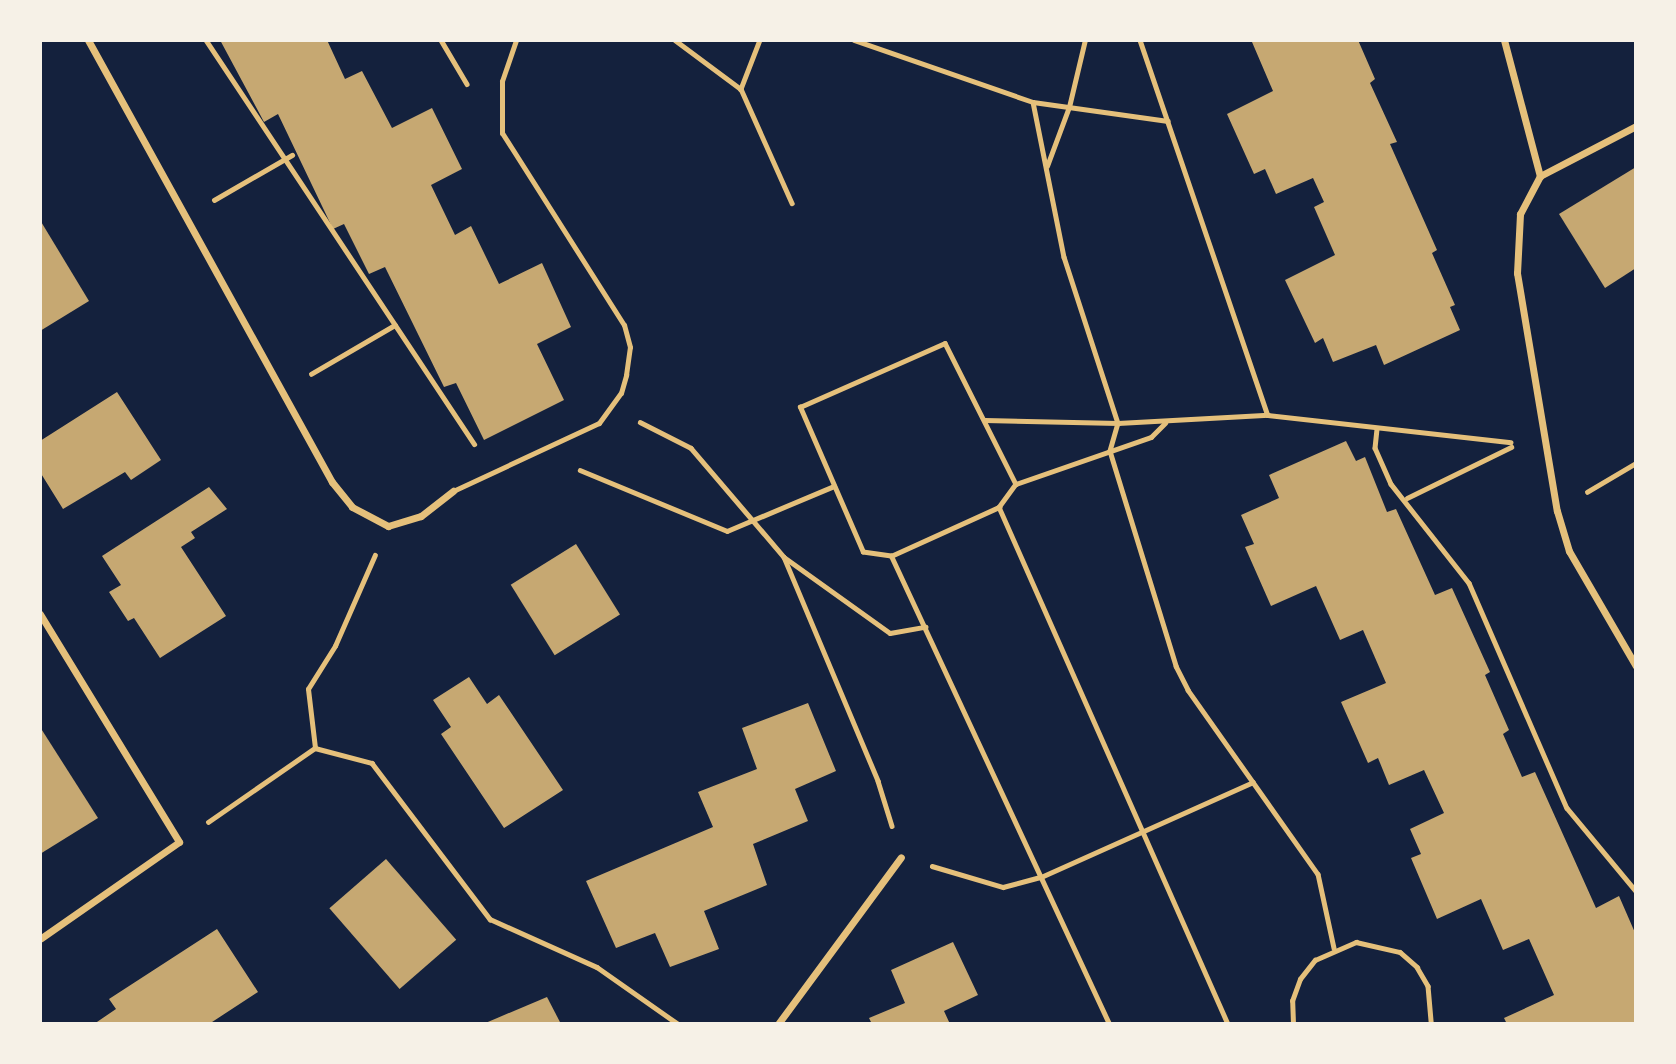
<!DOCTYPE html>
<style>
body{margin:0}
#map{position:relative;width:1676px;height:1064px;overflow:hidden;background:#14213d;font-family:Manrope,sans-serif}
div>[style]{position:absolute}
[style*='--x']{left:calc(var(--x)*1px);top:calc(var(--y)*1px);width:calc(var(--w)*1px);rotate:calc(var(--a)*1deg)}
.building>*{inset:0;background:#c6a872;transform-origin:0 0}
.path>*{height:4.5px;margin:-2.25px;padding:0 2.25px;transform-origin:2.25px;border-radius:2.25px;background:#e5c07b}
.service>*{height:5px;margin:-2.5px;padding:0 2.5px;transform-origin:2.5px;border-radius:2.5px;background:#e5c07b}
.minor>*{height:7px;margin:-3.5px;padding:0 3.5px;transform-origin:3.5px;border-radius:3.5px;background:#e5c07b}
span{translate:-50% -50%;white-space:nowrap;text-align:center;line-height:1.15;-webkit-text-stroke:7px #f6f1e7;paint-order:stroke}
.frame{position:absolute;inset:0;border:42px solid #f6f1e7;pointer-events:none}
</style>
<div id="map">
<div class="building">
<div style="clip-path:polygon(220px 40px,327px 40px,345px 79px,362px 71px,392px 128px,432px 108px,462px 169px,431px 185px,455px 235px,471px 226px,499px 284px,542px 263px,571px 327px,537px 344px,564px 400px,484px 440px,456px 383px,444px 387px,385px 267px,369px 274px,344px 224px,333px 229px,278px 114px,264px 122px)"></div>
<div style="clip-path:polygon(1256px 40px,1358px 40px,1375px 79px,1370px 83px,1397px 142px,1390px 144px,1437px 250px,1432px 253px,1455px 305px,1450px 307px,1460px 330px,1384px 365px,1376px 345px,1333px 362px,1323px 338px,1315px 343px,1285px 280px,1335px 255px,1314px 207px,1324px 202px,1313px 178px,1276px 194px,1265px 169px,1254px 174px,1227px 114px,1273px 91px,1252px 42px)"></div>
<div style="clip-path:polygon(1636px 167px,1636px 268px,1605px 288px,1559px 214px)"></div>
<div style="clip-path:polygon(40px 220px,89px 301px,40px 331px)"></div>
<div style="clip-path:polygon(117px 392px,161px 460px,131px 480px,125px 472px,63px 509px,40px 472px,40px 441px)"></div>
<div style="clip-path:polygon(1346px 441px,1356px 461px,1365px 457px,1387px 512px,1396px 509px,1435px 595px,1452px 588px,1490px 672px,1485px 675px,1509px 730px,1503px 734px,1522px 777px,1535px 772px,1596px 908px,1619px 896px,1636px 935px,1636px 1024px,1507px 1024px,1504px 1018px,1554px 995px,1529px 939px,1503px 950px,1481px 899px,1437px 919px,1411px 858px,1421px 854px,1410px 829px,1444px 813px,1424px 770px,1389px 785px,1378px 758px,1368px 763px,1341px 702px,1386px 683px,1363px 630px,1340px 640px,1316px 586px,1271px 606px,1245px 547px,1254px 544px,1241px 515px,1279px 498px,1269px 475px)"></div>
<div style="clip-path:polygon(209px 487px,227px 509px,191px 532px,195px 538px,181px 547px,226px 616px,160px 658px,134px 618px,128px 621px,109px 592px,121px 585px,102px 556px)"></div>
<div style="left:576px;top:544px;width:83px;height:77px;rotate:58deg"></div>
<div style="clip-path:polygon(469px 677px,487px 704px,499px 695px,563px 790px,504px 828px,441px 734px,451px 727px,433px 700px)"></div>
<div style="clip-path:polygon(808px 703px,836px 771px,795px 789px,808px 821px,753px 844px,767px 885px,704px 911px,719px 949px,670px 967px,655px 933px,616px 948px,586px 881px,713px 827px,698px 792px,757px 769px,742px 728px)"></div>
<div style="clip-path:polygon(40px 727px,98px 818px,40px 854px)"></div>
<div style="left:386px;top:859px;width:107px;height:75px;rotate:49deg"></div>
<div style="clip-path:polygon(217px 929px,258px 992px,209px 1024px,94px 1024px,116px 1009px,109px 999px)"></div>
<div style="clip-path:polygon(953px 942px,978px 995px,944px 1011px,950px 1024px,872px 1024px,869px 1018px,905px 1003px,891px 970px)"></div>
<div style="clip-path:polygon(547px 997px,561px 1024px,483px 1024px)"></div>
</div>
<div class="path">
<div style="--x:206;--y:40;--w:485;--a:56.4"></div>
<div style="--x:441;--y:40;--w:51;--a:59.4"></div>
<div style="--x:675;--y:40;--w:82;--a:36.6"></div>
<div style="--x:760;--y:40;--w:53;--a:111.2"></div>
<div style="--x:741;--y:89;--w:125;--a:65.9"></div>
<div style="--x:854;--y:40;--w:189;--a:19.1"></div>
<div style="--x:1033;--y:102;--w:136;--a:8"></div>
<div style="--x:1140;--y:40;--w:396;--a:71.2"></div>
<div style="--x:1033;--y:102;--w:158;--a:78.7"></div>
<div style="--x:1064;--y:257;--w:175;--a:72"></div>
<div style="--x:1118;--y:423;--w:29;--a:106"></div>
<div style="--x:1110;--y:451;--w:225;--a:72.9"></div>
<div style="--x:1176;--y:666;--w:27;--a:63"></div>
<div style="--x:1188;--y:690;--w:225;--a:54.8"></div>
<div style="--x:1318;--y:874;--w:76;--a:77.8"></div>
<div style="--x:1047;--y:166;--w:63;--a:-69.6"></div>
<div style="--x:1069;--y:107;--w:69;--a:-76.6"></div>
<div style="--x:214;--y:200;--w:90;--a:-30"></div>
<div style="--x:311;--y:374;--w:97;--a:-30.3"></div>
<div style="--x:985;--y:420;--w:133;--a:1.3"></div>
<div style="--x:1118;--y:423;--w:150;--a:-3.1"></div>
<div style="--x:1268;--y:415;--w:244;--a:6.4"></div>
<div style="--x:640;--y:422;--w:57;--a:27"></div>
<div style="--x:691;--y:448;--w:143;--a:49.5"></div>
<div style="--x:784;--y:557;--w:130;--a:35.6"></div>
<div style="--x:890;--y:633;--w:36;--a:-10"></div>
<div style="--x:1377;--y:429;--w:19;--a:96"></div>
<div style="--x:1375;--y:448;--w:39;--a:66"></div>
<div style="--x:1391;--y:484;--w:126;--a:51.8"></div>
<div style="--x:1469;--y:583;--w:245;--a:66.5"></div>
<div style="--x:1567;--y:808;--w:108;--a:50.3"></div>
<div style="--x:580;--y:470;--w:159;--a:22.5"></div>
<div style="--x:727;--y:531;--w:116;--a:-22.8"></div>
<div style="--x:1016;--y:484;--w:143;--a:-19.2"></div>
<div style="--x:1151;--y:437;--w:20;--a:-45"></div>
<div style="--x:1587;--y:492;--w:57;--a:-30.6"></div>
<div style="--x:1407;--y:498;--w:116;--a:-26.1"></div>
<div style="--x:891;--y:556;--w:119;--a:-24.4"></div>
<div style="--x:784;--y:557;--w:243;--a:67.2"></div>
<div style="--x:878;--y:781;--w:47;--a:72.7"></div>
<div style="--x:315;--y:748;--w:59;--a:-96.8"></div>
<div style="--x:308;--y:689;--w:51;--a:-57.9"></div>
<div style="--x:335;--y:646;--w:99;--a:-66.3"></div>
<div style="--x:208;--y:822;--w:130;--a:-34.7"></div>
<div style="--x:315;--y:748;--w:59;--a:14.7"></div>
<div style="--x:372;--y:763;--w:196;--a:52.9"></div>
<div style="--x:490;--y:919;--w:117;--a:24.2"></div>
<div style="--x:597;--y:967;--w:99;--a:35.1"></div>
<div style="--x:932;--y:866;--w:74;--a:16.5"></div>
<div style="--x:1003;--y:887;--w:39;--a:-15"></div>
<div style="--x:1041;--y:877;--w:232;--a:-24.1"></div>
<div style="--x:1109;--y:1024;--w:516;--a:-114.98"></div>
<div style="--x:891;--y:556;--w:28;--a:-172"></div>
<div style="--x:863;--y:552;--w:158;--a:-113.5"></div>
<div style="--x:800;--y:407;--w:158;--a:-23.8"></div>
<div style="--x:945;--y:343;--w:158;--a:63.3"></div>
<div style="--x:1016;--y:484;--w:29;--a:126"></div>
<div style="--x:999;--y:507;--w:565;--a:66.11"></div>
<div style="--x:1293;--y:1024;--w:23;--a:-92"></div>
<div style="--x:1292;--y:1001;--w:23;--a:-70"></div>
<div style="--x:1300;--y:979;--w:24;--a:-52"></div>
<div style="--x:1315;--y:960;--w:45;--a:-23.7"></div>
<div style="--x:1356;--y:942;--w:45;--a:12.8"></div>
<div style="--x:1400;--y:952;--w:23;--a:41"></div>
<div style="--x:1417;--y:967;--w:22;--a:60"></div>
<div style="--x:1428;--y:986;--w:38;--a:85"></div>
</div>
<div class="service">
<div style="--x:453;--y:491;--w:161;--a:-25"></div>
<div style="--x:599;--y:423;--w:37;--a:-54"></div>
<div style="--x:621;--y:393;--w:19;--a:-74"></div>
<div style="--x:626;--y:375;--w:28;--a:-82"></div>
<div style="--x:630;--y:347;--w:23;--a:-105"></div>
<div style="--x:624;--y:325;--w:227;--a:-122.4"></div>
<div style="--x:502;--y:133;--w:52;--a:-90"></div>
<div style="--x:502;--y:81;--w:43;--a:-71.1"></div>
</div>
<div class="minor">
<div style="--x:88;--y:40;--w:505;--a:61.1"></div>
<div style="--x:332;--y:482;--w:32;--a:51"></div>
<div style="--x:352;--y:507;--w:41;--a:27.8"></div>
<div style="--x:388;--y:526;--w:34;--a:-17"></div>
<div style="--x:421;--y:516;--w:41;--a:-38"></div>
<div style="--x:1504;--y:40;--w:141;--a:75.2"></div>
<div style="--x:1540;--y:176;--w:43;--a:117.8"></div>
<div style="--x:1520;--y:214;--w:59;--a:92.9"></div>
<div style="--x:1517;--y:273;--w:241;--a:80.5"></div>
<div style="--x:1557;--y:511;--w:42;--a:73.3"></div>
<div style="--x:1569;--y:551;--w:133;--a:59.8"></div>
<div style="--x:1540;--y:176;--w:108;--a:-27.5"></div>
<div style="--x:40;--y:614;--w:267;--a:58.6"></div>
<div style="--x:179;--y:842;--w:169;--a:145.1"></div>
<div style="--x:778;--y:1024;--w:207;--a:-53.6"></div>
</div>
<div class="frame"></div>
</div>
